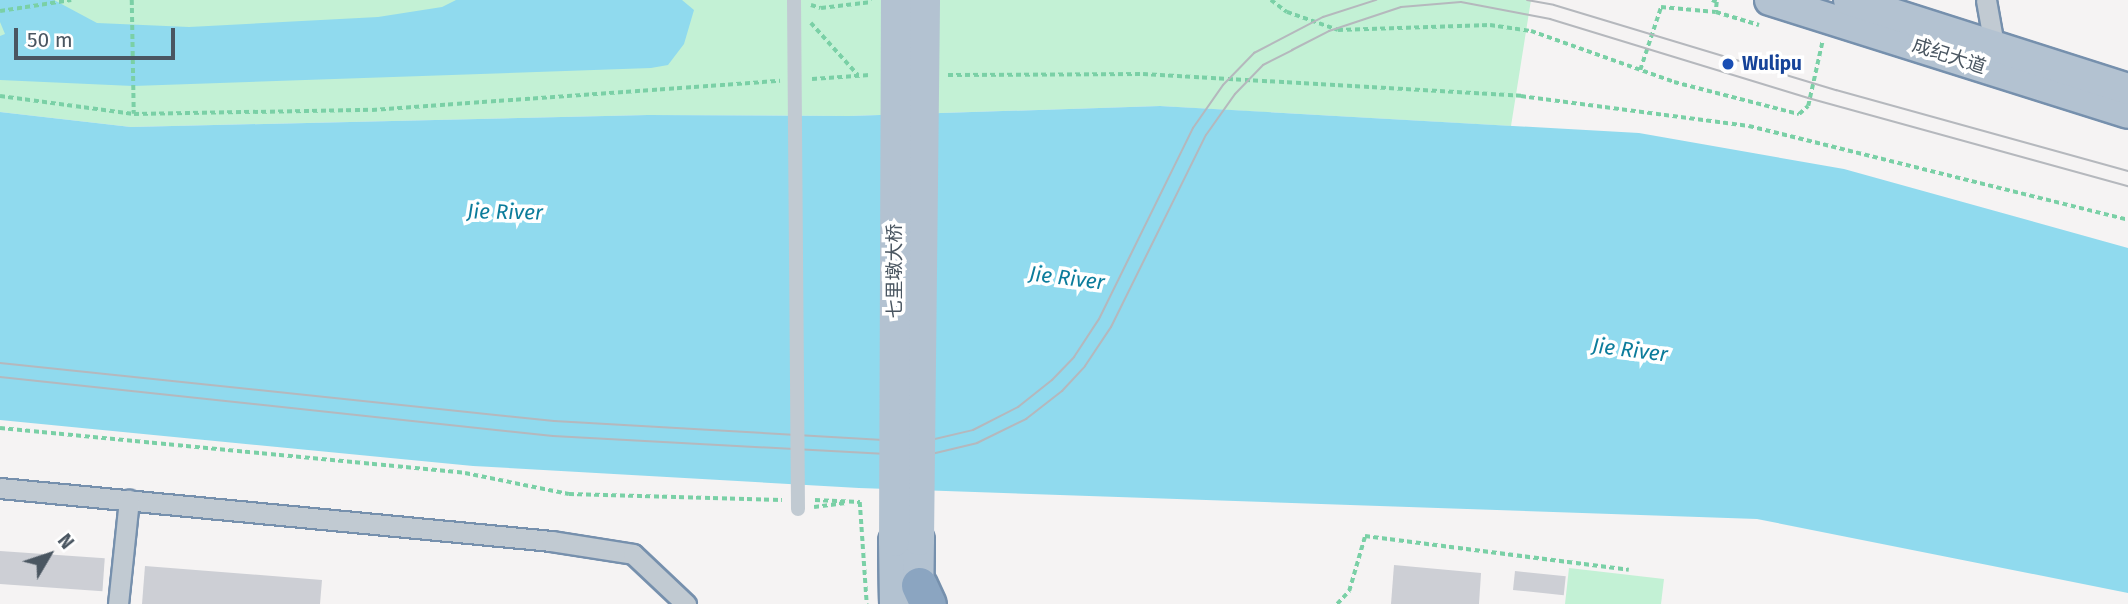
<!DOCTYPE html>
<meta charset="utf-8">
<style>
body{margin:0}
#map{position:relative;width:2128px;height:604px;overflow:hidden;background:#f5f3f3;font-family:"Fira Sans","Noto Sans SC",sans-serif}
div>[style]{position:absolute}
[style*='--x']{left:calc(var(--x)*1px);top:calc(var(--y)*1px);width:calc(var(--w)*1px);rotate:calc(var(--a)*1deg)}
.green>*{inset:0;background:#c3f1d5}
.water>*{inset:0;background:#90daee}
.building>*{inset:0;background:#cdcfd5;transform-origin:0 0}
.path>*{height:3.5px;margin-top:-1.75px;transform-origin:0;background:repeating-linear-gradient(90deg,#7ad0a6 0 5px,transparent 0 8.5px)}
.roads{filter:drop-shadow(2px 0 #7690ad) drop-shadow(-2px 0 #7690ad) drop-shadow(0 2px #7690ad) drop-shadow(0 -2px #7690ad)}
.minor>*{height:19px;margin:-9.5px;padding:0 9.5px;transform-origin:9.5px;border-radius:9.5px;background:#c1cad2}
.primary>*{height:30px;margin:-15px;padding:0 15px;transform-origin:15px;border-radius:15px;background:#b3c2d1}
.motorway>*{height:35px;margin:-17.5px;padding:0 17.5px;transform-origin:17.5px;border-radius:17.5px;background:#8ba5c1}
.tram>*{height:2px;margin:-1px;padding:0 1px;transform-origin:1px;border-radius:1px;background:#b5b8bd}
.pedestrian-bridge>*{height:14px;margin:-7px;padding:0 7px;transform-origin:7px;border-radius:7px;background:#c1cad2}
.primary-bridge>*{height:30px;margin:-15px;padding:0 15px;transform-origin:15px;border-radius:15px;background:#b3c2d1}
.dots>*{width:19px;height:19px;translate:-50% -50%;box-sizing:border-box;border:4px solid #fff;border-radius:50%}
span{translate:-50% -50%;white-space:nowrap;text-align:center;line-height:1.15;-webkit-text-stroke:7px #fff;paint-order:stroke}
.street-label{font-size:19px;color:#4a5661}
.transit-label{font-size:19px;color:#164399;font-weight:700}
.left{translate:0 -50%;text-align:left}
.water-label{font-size:21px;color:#0c7c9b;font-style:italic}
.north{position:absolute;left:14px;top:520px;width:70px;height:70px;-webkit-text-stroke:5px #fff;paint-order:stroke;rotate:51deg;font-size:19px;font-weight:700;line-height:28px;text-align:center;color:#4a5661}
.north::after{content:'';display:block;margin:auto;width:24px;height:32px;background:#4a5661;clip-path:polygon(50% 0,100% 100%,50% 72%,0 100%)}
.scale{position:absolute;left:14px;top:28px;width:161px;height:32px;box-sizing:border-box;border:4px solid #4a5661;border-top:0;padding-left:9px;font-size:21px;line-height:24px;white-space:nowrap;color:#4a5661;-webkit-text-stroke:5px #fff;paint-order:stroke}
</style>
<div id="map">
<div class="green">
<div style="clip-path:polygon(0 0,1531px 0,1511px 126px,1160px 106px,849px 116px,648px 115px,131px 127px,0 112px)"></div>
<div style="clip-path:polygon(1569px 568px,1664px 579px,1661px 604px,1565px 604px)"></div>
</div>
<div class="water">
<div style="clip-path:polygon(0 0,54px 0,97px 23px,189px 27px,378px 17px,442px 7px,456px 0,682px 0,694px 10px,684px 44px,668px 65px,651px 68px,133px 86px,0 80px,0 36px,5px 34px,0 22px)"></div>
<div style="clip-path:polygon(1160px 106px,1639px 133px,1844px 169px,2128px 248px,2128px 593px,1757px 519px,859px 488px,473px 466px,0 420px,0 112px,131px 127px,648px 115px,849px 116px)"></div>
</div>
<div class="building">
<div style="left:0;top:551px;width:105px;height:33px;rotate:4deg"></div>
<div style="clip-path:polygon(1394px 565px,1481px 573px,1479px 604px,1391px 604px)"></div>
<div style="clip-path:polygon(145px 566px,322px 580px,320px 604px,142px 604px)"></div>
<div style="left:1515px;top:571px;width:51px;height:19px;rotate:6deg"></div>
</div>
<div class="path">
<div style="--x:132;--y:0;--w:114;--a:89"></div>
<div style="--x:1271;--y:0;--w:20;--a:37"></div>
<div style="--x:1287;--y:12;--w:54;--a:19.4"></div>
<div style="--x:1338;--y:30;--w:152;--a:-1.9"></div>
<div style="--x:1490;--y:25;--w:41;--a:8.3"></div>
<div style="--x:1531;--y:31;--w:152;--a:19.6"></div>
<div style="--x:1674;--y:82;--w:129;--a:14.4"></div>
<div style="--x:1799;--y:114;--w:12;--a:-42"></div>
<div style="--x:1808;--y:106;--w:65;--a:-77.5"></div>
<div style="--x:1712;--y:0;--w:5;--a:22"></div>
<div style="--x:1717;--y:2;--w:10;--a:96"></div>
<div style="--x:1716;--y:12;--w:45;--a:16.8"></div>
<div style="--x:811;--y:5;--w:10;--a:17"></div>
<div style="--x:821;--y:8;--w:51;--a:-6.7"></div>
<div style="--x:0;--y:11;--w:72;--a:-8.8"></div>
<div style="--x:811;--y:23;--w:70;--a:47.9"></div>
<div style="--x:1640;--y:70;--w:66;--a:-71.6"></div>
<div style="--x:1661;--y:7;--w:55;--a:5.2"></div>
<div style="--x:948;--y:75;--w:195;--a:-0.3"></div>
<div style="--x:1143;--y:74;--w:379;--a:3.3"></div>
<div style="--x:1521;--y:96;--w:230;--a:7.5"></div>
<div style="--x:1749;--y:126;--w:390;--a:13.9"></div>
<div style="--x:812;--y:79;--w:58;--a:-3.9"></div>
<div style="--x:0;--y:96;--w:135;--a:7.7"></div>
<div style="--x:134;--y:114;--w:238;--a:-1"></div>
<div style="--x:372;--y:110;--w:409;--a:-4.1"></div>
<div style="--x:0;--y:428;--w:467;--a:5.5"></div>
<div style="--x:465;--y:473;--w:106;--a:11.4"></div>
<div style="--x:569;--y:494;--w:213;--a:1.6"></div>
<div style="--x:815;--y:500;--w:45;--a:2.5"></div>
<div style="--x:860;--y:502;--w:102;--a:86.1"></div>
<div style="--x:814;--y:507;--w:34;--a:-7"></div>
<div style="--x:1337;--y:604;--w:18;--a:-47"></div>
<div style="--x:1349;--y:591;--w:57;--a:-73.8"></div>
<div style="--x:1365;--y:536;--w:266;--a:7.3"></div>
</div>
<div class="roads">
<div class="minor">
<div style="--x:1986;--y:0;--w:46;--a:79.9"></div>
<div style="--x:0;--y:488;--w:554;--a:5.49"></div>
<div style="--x:551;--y:541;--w:83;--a:9"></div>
<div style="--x:633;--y:554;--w:73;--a:43.3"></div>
<div style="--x:118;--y:604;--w:105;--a:-84"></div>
</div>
<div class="primary">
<div style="--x:1770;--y:0;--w:375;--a:17.5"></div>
<div style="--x:1849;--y:0;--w:293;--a:17.7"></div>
<div style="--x:894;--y:541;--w:63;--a:89.1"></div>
<div style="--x:918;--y:604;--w:64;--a:-89.1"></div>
</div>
<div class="motorway">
<div style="--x:919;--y:585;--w:21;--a:65"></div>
</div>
</div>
<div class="tram">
<div style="--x:1527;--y:0;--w:27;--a:10"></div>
<div style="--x:1554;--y:5;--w:295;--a:16.8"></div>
<div style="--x:1836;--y:90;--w:303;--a:15.5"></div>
<div style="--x:0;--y:363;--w:557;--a:5.98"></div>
<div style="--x:554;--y:421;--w:369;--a:3.3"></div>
<div style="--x:922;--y:442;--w:52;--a:-13.2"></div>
<div style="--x:973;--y:430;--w:51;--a:-27.1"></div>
<div style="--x:1018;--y:407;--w:43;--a:-38.5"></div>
<div style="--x:1052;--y:380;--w:32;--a:-46"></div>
<div style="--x:1074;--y:357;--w:45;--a:-56.7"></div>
<div style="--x:1099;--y:319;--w:213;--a:-63.8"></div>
<div style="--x:1193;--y:128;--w:52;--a:-55.1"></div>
<div style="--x:1223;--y:85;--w:45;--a:-45.9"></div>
<div style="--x:1254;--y:53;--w:78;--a:-27.6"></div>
<div style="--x:1323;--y:17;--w:56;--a:-17.8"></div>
<div style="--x:0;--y:377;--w:556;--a:6.09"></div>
<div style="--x:553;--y:436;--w:371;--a:3.1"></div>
<div style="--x:923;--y:456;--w:56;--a:-13.5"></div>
<div style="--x:977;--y:443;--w:55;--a:-26.1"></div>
<div style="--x:1026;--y:419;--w:46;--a:-37.9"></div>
<div style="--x:1062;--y:391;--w:34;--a:-47"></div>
<div style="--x:1085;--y:366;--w:47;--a:-56.3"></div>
<div style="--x:1111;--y:327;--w:214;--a:-63.7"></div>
<div style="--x:1206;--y:135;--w:50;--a:-54.7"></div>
<div style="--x:1235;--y:94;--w:40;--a:-46"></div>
<div style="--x:1263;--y:65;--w:33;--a:-27"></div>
<div style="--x:1292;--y:50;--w:42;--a:-27.2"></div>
<div style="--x:1329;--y:31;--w:76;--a:-18.4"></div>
<div style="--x:1401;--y:7;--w:60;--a:-4.8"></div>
<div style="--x:1461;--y:2;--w:91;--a:10.8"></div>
<div style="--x:1550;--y:19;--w:270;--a:17"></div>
<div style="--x:1808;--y:98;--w:332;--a:15.4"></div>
</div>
<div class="pedestrian-bridge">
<div style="--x:794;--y:0;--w:509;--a:89.55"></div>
</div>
<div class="primary-bridge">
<div style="--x:919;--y:540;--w:540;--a:-89.36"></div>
<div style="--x:894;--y:541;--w:541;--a:-89.79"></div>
</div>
<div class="dots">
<div style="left:1728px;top:64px;background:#1a4fb4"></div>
</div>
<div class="street-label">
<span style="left:1949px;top:56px;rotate:18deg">成纪大道</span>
<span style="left:895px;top:271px;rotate:-90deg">七里墩大桥</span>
</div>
<div class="transit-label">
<span class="left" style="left:1742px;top:64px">Wulipu</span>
</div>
<div class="water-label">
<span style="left:505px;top:212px;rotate:1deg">Jie River</span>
<span style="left:1067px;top:278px;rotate:7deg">Jie River</span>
<span style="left:1630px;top:350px;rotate:7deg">Jie River</span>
</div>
<div class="north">N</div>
<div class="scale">50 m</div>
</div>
